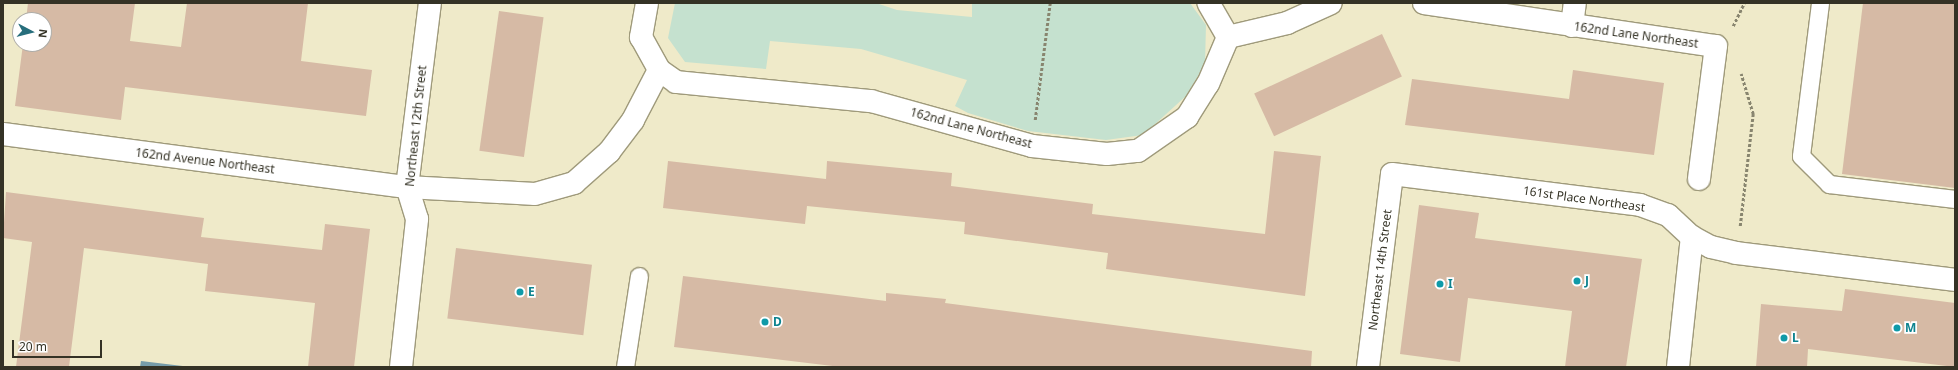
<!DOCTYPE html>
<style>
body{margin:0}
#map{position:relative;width:1958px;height:370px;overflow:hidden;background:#efeac9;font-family:"Noto Sans",sans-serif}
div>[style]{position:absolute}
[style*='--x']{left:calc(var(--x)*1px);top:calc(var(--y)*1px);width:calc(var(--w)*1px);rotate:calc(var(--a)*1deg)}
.green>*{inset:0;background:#c5e1cf}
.water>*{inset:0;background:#769ca9}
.building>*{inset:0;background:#d6baa5;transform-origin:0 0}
.path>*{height:2.5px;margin-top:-1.25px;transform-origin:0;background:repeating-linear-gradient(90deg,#88856f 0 3px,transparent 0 5px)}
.roads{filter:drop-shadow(1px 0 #9f9a7b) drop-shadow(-1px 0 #9f9a7b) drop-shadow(0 1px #9f9a7b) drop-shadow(0 -1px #9f9a7b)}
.service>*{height:17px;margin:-8.5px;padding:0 8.5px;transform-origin:8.5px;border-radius:8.5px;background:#fff}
.minor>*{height:22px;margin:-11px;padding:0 11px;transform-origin:11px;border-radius:11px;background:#fff}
.dots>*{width:11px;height:11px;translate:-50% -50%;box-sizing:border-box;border:2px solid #fff;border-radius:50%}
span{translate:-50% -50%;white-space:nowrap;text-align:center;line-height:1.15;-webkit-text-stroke:3.5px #fff;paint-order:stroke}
.street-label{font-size:12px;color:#343225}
.culture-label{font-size:12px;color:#0d838f;font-weight:700}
.left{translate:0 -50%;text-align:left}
.frame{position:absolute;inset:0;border:4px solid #343225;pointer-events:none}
.north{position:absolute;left:12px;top:12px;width:40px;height:40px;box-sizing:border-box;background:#fff;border:1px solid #aeada8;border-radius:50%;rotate:97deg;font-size:11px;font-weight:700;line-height:16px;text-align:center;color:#343225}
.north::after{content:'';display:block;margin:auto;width:14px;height:18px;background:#276e7c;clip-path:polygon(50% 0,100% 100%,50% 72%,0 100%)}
.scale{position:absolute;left:12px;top:340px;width:90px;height:18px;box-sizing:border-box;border:2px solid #343225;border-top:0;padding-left:5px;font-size:12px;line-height:14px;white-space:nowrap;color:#343225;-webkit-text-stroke:3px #fff;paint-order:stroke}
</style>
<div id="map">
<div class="green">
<div style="clip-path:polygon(675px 3px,876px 3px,897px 10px,972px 17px,972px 3px,1190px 3px,1206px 25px,1205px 64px,1186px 96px,1143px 135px,1106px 140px,1028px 131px,968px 113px,955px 106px,967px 80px,861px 49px,770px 41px,766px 69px,685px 62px,668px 38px)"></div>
</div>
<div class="water">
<div style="clip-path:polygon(141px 361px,191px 367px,140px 367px)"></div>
</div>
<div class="building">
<div style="clip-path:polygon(28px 3px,135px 3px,130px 41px,181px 47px,187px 3px,308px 3px,301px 61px,372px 70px,366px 116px,125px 87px,121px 120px,15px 106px,23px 44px,44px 44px,44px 20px,26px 20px)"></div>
<div style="clip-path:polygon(1863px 3px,1955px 3px,1955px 188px,1842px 174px)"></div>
<div style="left:499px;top:11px;width:45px;height:141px;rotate:8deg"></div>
<div style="left:1382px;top:34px;width:47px;height:141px;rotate:65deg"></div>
<div style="clip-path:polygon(1573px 70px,1664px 83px,1654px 155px,1405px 125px,1412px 79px,1569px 99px)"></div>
<div style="clip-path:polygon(1274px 151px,1321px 156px,1305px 296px,1106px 269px,1108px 253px,964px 234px,965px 222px,807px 206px,805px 224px,663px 208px,668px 161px,826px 179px,827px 161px,952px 173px,951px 186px,1093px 204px,1092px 214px,1265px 234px)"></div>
<div style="clip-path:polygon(6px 192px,204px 218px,201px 237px,322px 250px,325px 224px,370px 229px,354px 367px,308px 367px,315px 303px,205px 291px,208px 264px,84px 248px,69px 367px,16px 367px,32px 242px,3px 238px)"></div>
<div style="clip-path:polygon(1419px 205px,1479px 213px,1475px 238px,1642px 259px,1626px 367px,1565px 367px,1572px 311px,1468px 298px,1460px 362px,1400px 354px)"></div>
<div style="left:456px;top:248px;width:137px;height:71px;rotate:7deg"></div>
<div style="clip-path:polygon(683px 276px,886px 301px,886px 293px,946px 299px,945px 303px,1312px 351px,1311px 367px,841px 367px,674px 347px)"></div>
<div style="clip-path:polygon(1845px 289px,1955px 303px,1955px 367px,1808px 349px,1807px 367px,1756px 367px,1761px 304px,1842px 311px)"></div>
</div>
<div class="path">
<div style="--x:1733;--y:26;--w:25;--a:-64"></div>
<div style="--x:1035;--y:120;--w:118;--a:-82.7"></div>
<div style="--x:1740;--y:226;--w:113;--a:-83.4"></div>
<div style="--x:1753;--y:114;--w:42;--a:-106.7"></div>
</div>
<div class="roads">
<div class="service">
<div style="--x:1820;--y:3;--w:154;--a:97.1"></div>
<div style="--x:1801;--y:156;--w:40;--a:45"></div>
<div style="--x:1829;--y:184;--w:127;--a:6.8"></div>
<div style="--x:625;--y:367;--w:92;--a:-81.3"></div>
</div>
<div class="minor">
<div style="--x:647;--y:3;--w:35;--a:100"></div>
<div style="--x:641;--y:37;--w:38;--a:61"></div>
<div style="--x:659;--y:70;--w:21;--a:35"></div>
<div style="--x:676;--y:82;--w:196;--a:5.6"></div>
<div style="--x:871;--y:101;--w:167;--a:15.6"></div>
<div style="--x:1032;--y:146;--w:75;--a:6.1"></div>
<div style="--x:1107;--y:154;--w:31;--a:-6"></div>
<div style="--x:1138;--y:151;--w:60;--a:-34.8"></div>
<div style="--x:1187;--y:117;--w:39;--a:-58"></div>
<div style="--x:1208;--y:84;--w:51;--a:-66.9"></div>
<div style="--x:1228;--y:37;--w:39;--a:-120"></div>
<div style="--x:1424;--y:3;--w:295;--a:8.4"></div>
<div style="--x:1716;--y:46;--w:134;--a:97.3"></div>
<div style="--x:1572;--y:26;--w:23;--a:-83"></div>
<div style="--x:1228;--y:37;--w:61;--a:-13.3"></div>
<div style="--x:1287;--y:23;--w:48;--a:-24.4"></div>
<div style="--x:3;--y:134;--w:407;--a:7.5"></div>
<div style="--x:407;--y:187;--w:128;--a:3.1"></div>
<div style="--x:535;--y:194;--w:41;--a:-15.8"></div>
<div style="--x:574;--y:183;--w:47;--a:-41.5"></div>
<div style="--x:609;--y:152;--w:40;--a:-53"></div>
<div style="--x:633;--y:120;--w:56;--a:-62.5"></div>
<div style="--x:401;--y:367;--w:149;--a:-83.8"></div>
<div style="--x:417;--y:219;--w:34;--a:-107"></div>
<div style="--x:407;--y:187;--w:185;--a:-82.9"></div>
<div style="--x:1368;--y:367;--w:194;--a:-82.9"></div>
<div style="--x:1392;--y:174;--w:250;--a:7.1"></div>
<div style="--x:1640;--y:205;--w:30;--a:20"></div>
<div style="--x:1668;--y:215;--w:33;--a:43"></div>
<div style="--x:1692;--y:237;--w:21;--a:28"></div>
<div style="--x:1711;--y:247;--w:26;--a:13"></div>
<div style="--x:1736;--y:253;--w:221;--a:7"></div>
<div style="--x:1678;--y:367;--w:131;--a:-83.9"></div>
</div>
</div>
<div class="dots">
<div style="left:1577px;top:281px;background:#0f9aa8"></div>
<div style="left:1440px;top:284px;background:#0f9aa8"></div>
<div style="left:520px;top:292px;background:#0f9aa8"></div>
<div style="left:765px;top:322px;background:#0f9aa8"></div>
<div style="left:1897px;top:328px;background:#0f9aa8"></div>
<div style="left:1784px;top:338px;background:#0f9aa8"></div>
</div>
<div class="street-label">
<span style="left:1636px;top:35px;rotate:8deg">162nd Lane Northeast</span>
<span style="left:416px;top:126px;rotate:-84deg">Northeast 12th Street</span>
<span style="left:971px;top:128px;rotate:15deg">162nd Lane Northeast</span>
<span style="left:205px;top:161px;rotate:7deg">162nd Avenue Northeast</span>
<span style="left:1584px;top:199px;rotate:8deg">161st Place Northeast</span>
<span style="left:1380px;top:270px;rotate:-83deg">Northeast 14th Street</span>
</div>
<div class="culture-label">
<span class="left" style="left:1585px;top:281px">J</span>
<span class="left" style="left:1448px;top:284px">I</span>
<span class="left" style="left:528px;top:292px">E</span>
<span class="left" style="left:773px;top:322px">D</span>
<span class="left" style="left:1905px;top:328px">M</span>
<span class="left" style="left:1792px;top:338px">L</span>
</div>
<div class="frame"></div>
<div class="north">N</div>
<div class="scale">20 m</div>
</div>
